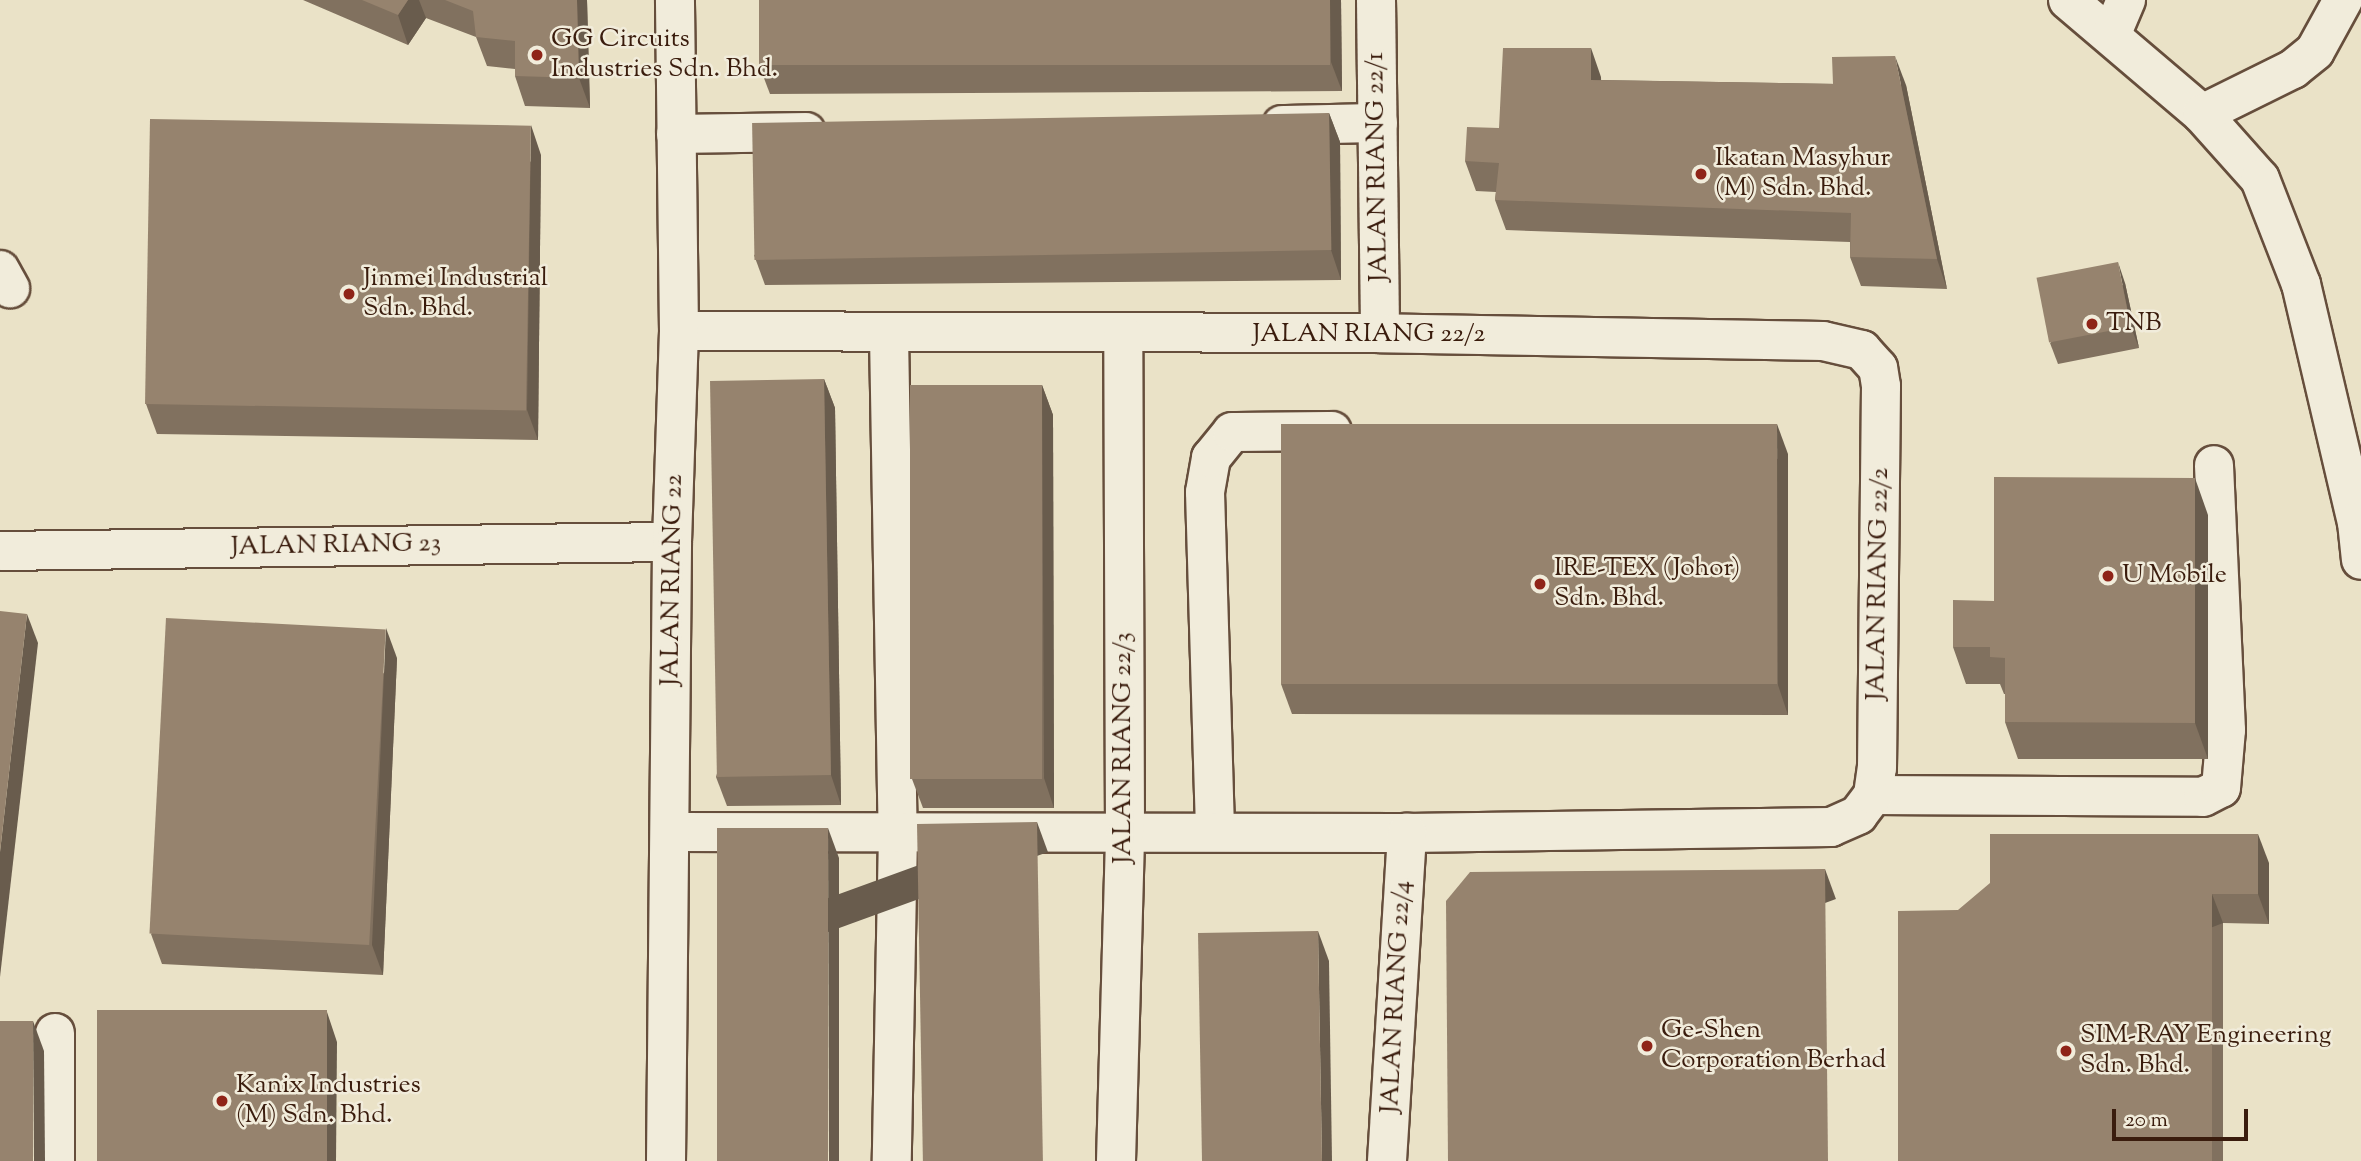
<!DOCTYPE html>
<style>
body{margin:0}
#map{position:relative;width:2361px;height:1161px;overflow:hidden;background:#eae2c7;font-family:"Sorts Mill Goudy",serif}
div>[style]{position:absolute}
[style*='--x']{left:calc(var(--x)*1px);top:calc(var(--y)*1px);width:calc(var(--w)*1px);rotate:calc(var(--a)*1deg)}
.roads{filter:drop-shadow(2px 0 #664e3c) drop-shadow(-2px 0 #664e3c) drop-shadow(0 2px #664e3c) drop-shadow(0 -2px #664e3c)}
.minor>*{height:38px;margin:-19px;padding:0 19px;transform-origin:19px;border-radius:19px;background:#f1ecdb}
.wall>*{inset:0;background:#81715f}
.shaded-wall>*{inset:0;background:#695c4d;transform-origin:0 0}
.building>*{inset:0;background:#96836e;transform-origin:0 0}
.dots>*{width:19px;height:19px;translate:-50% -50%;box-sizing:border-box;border:4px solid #f1ecdb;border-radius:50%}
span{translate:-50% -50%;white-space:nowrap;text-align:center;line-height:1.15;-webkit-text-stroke:5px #f1ecdb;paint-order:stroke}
.poi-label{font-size:26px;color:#3a1c0d}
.left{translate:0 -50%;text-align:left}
.street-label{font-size:26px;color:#3a1c0d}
.scale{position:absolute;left:2112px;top:1109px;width:136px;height:32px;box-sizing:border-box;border:4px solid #3a1c0d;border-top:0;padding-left:9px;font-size:21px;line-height:24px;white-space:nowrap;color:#3a1c0d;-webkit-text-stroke:5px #f1ecdb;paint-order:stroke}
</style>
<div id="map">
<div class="roads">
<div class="minor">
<div style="--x:1376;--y:0;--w:333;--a:89.3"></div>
<div style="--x:2068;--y:0;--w:176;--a:40.4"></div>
<div style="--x:2202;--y:114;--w:87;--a:48.3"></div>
<div style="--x:2260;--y:179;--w:113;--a:68.7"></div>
<div style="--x:2301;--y:284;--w:244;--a:76.8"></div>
<div style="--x:2357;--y:522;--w:38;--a:84"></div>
<div style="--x:2112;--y:33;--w:36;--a:-67"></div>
<div style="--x:2202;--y:114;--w:102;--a:-26.3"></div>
<div style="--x:2293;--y:69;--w:28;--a:-39"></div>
<div style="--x:2315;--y:51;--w:58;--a:-61.2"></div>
<div style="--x:1282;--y:125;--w:96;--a:-1.2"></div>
<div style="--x:676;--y:134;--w:130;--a:-0.9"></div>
<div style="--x:0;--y:270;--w:21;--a:61"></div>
<div style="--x:889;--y:335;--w:499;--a:89"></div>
<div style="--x:898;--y:834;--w:327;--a:91.1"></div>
<div style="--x:0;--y:551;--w:672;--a:-0.77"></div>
<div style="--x:1873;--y:795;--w:330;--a:0.3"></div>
<div style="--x:2203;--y:797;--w:20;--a:-27"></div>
<div style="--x:2221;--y:788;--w:58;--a:-85.1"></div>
<div style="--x:2226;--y:730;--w:265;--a:-92.6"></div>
<div style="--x:1215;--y:829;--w:337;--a:-91.7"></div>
<div style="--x:1205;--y:492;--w:35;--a:-80"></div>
<div style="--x:1211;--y:458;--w:33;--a:-51"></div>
<div style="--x:1232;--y:432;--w:100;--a:-0.6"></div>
<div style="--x:672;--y:832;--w:735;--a:0.08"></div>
<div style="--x:1407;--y:833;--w:424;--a:-0.8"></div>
<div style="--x:1831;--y:827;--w:30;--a:-24"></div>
<div style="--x:1858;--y:815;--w:25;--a:-53"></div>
<div style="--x:1873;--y:795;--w:27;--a:-82"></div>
<div style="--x:1877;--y:768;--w:382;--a:-89.4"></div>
<div style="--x:1881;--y:386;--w:18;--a:-99"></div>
<div style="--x:1878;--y:368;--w:24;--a:-132"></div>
<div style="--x:1862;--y:350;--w:40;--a:-167"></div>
<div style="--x:1823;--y:341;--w:443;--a:-179"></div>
<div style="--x:1380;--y:333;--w:701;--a:-179.84"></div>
<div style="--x:55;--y:1161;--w:128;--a:-90"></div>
<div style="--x:666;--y:1161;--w:619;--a:-89.44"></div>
<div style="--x:672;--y:542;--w:211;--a:-88.1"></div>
<div style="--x:679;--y:331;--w:331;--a:-90.7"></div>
<div style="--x:1116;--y:1161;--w:331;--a:-88.4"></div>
<div style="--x:1125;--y:830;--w:495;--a:-90.2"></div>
<div style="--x:1387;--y:1161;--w:329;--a:-86.5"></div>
</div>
</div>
<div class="wall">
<div style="clip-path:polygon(303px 0,587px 0,590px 108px,525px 106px,515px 76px,515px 69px,487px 66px,476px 37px,426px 18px,408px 45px)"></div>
<div style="clip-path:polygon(759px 0,1341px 0,1342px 91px,770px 94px,759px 65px)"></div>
<div style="clip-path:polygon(1601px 77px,1601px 80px,1906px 85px,1947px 289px,1861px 286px,1850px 257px,1850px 242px,1506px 230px,1495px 200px,1496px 192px,1476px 191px,1465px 161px,1499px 128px)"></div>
<div style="clip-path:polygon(1329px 113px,1340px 142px,1341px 280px,765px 285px,754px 255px)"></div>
<div style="clip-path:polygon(541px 155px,538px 440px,157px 434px,146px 404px)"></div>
<div style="clip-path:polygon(2125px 283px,2139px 348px,2058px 364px,2050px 343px)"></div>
<div style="clip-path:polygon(824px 379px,835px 408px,841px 805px,727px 806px,716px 777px)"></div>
<div style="clip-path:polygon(1042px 385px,1053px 415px,1054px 808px,923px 808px,912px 779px)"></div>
<div style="clip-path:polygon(1788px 454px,1788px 715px,1292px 714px,1281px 684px)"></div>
<div style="clip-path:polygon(2208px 515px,2208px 759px,2018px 759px,2005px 722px,2005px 694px,2004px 694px,2000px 684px,1966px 684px,1953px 647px,1994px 601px)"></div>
<div style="clip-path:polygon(397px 658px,383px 975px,162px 964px,151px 934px)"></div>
<div style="clip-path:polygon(2269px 863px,2269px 924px,2223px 923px,2223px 1161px,1898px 1161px,1958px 910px)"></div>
</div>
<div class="shaded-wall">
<div style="clip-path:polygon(408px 0,419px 0,426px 18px,408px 45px,398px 15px)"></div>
<div style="clip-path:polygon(577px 0,587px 0,590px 108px,579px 78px)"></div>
<div style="clip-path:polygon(1330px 0,1341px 0,1342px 91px,1331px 62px)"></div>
<div style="clip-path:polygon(1591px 48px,1601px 77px,1602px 110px,1591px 80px)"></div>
<div style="clip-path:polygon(1895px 56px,1906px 85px,1947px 289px,1937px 259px)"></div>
<div style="clip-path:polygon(1329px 113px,1340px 142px,1341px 280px,1331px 250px)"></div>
<div style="clip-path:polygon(531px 125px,541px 155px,538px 440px,527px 410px)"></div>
<div style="clip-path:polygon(2118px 262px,2125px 283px,2139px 348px,2131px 327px)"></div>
<div style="clip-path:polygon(824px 379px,835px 408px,841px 805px,831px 775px)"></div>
<div style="clip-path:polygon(1042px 385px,1053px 415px,1054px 808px,1044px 778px)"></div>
<div style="clip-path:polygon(1777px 424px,1788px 454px,1788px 715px,1778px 685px)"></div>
<div style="clip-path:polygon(2195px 478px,2208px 515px,2208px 759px,2195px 723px)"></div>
<div style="clip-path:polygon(27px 614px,38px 643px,0 977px,0 852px)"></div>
<div style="clip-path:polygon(386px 628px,397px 658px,383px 975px,372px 945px)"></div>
<div style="left:1037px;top:822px;width:32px;height:339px;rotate:70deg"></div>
<div style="clip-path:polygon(828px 828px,839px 858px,839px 1161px,829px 1161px)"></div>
<div style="clip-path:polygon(2258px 834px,2269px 863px,2269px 924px,2258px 894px)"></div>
<div style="left:1825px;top:869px;width:32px;height:292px;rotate:70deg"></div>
<div style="left:2212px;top:894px;width:31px;height:267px;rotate:69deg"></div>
<div style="clip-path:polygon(1318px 931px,1329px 961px,1332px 1161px,1322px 1161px)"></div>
<div style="clip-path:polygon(327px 1012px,337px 1042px,336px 1161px,325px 1161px)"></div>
<div style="clip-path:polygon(33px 1021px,44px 1051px,45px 1161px,34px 1161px)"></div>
</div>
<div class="building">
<div style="clip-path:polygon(362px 0,408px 0,398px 15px)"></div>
<div style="clip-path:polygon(445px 0,577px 0,579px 78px,515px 76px,515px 41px,476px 37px,473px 11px)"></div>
<div style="left:759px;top:0;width:571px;height:65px"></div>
<div style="clip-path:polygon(1503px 48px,1591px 48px,1591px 80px,1833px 84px,1832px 57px,1895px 56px,1937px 259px,1850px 257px,1851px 213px,1495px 200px,1499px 163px,1465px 161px,1467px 127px,1499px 128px)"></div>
<div style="left:1329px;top:113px;width:137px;height:577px;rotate:89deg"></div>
<div style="left:150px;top:119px;width:381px;height:285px;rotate:1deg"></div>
<div style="left:2118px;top:262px;width:66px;height:83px;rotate:79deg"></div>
<div style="left:824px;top:379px;width:396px;height:114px;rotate:89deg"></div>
<div style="left:910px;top:385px;width:132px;height:394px"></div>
<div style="left:1281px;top:424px;width:496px;height:260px"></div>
<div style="clip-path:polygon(1994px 477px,2195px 478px,2195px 723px,2005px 722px,2005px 658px,1990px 657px,1990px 647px,1953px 647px,1953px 600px,1994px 601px)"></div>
<div style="clip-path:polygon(0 611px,27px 614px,0 852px)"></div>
<div style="left:166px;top:618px;width:220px;height:316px;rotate:3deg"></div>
<div style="left:1037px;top:822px;width:339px;height:120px;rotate:89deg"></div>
<div style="left:717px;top:828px;width:111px;height:333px"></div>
<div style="clip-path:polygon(1990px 834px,2258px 834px,2258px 894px,2212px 894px,2212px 1161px,1898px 1161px,1898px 911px,1958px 910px,1990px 883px)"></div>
<div style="clip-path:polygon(1825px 869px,1828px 1161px,1448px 1161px,1446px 901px,1470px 872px)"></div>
<div style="left:1318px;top:931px;width:230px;height:120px;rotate:89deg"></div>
<div style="left:97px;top:1010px;width:230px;height:151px"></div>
<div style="left:0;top:1021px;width:33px;height:140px"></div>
</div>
<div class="dots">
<div style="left:537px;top:55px;background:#8f2418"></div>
<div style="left:1701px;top:174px;background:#8f2418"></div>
<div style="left:349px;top:294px;background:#8f2418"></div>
<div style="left:2092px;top:324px;background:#8f2418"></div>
<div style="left:2108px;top:576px;background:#8f2418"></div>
<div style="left:1540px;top:584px;background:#8f2418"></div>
<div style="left:1647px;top:1046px;background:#8f2418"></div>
<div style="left:2066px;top:1051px;background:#8f2418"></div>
<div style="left:222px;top:1101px;background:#8f2418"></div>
</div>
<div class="poi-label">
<span class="left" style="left:551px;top:55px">GG Circuits<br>Industries Sdn. Bhd.</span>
<span class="left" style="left:1715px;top:174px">Ikatan Masyhur<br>(M) Sdn. Bhd.</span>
<span class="left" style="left:363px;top:294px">Jinmei Industrial<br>Sdn. Bhd.</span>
<span class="left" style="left:2106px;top:324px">TNB</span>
<span class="left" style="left:1554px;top:584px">IRE-TEX (Johor)<br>Sdn. Bhd.</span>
<span class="left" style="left:2122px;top:576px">U Mobile</span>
<span class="left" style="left:1661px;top:1046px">Ge-Shen<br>Corporation Berhad</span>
<span class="left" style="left:2080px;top:1051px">SIM-RAY Engineering<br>Sdn. Bhd.</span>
<span class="left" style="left:236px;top:1101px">Kanix Industries<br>(M) Sdn. Bhd.</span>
</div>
<div class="street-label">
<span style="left:1378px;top:167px;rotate:-91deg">JALAN RIANG 22/1</span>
<span style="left:1369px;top:335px">JALAN RIANG 22/2</span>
<span style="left:336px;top:546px;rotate:-1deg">JALAN RIANG 23</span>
<span style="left:673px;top:580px;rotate:-89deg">JALAN RIANG 22</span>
<span style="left:1879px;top:584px;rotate:-89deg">JALAN RIANG 22/2</span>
<span style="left:1124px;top:748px;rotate:-90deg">JALAN RIANG 22/3</span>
<span style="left:1397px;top:997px;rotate:-87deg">JALAN RIANG 22/4</span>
</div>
<div class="scale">20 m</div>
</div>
